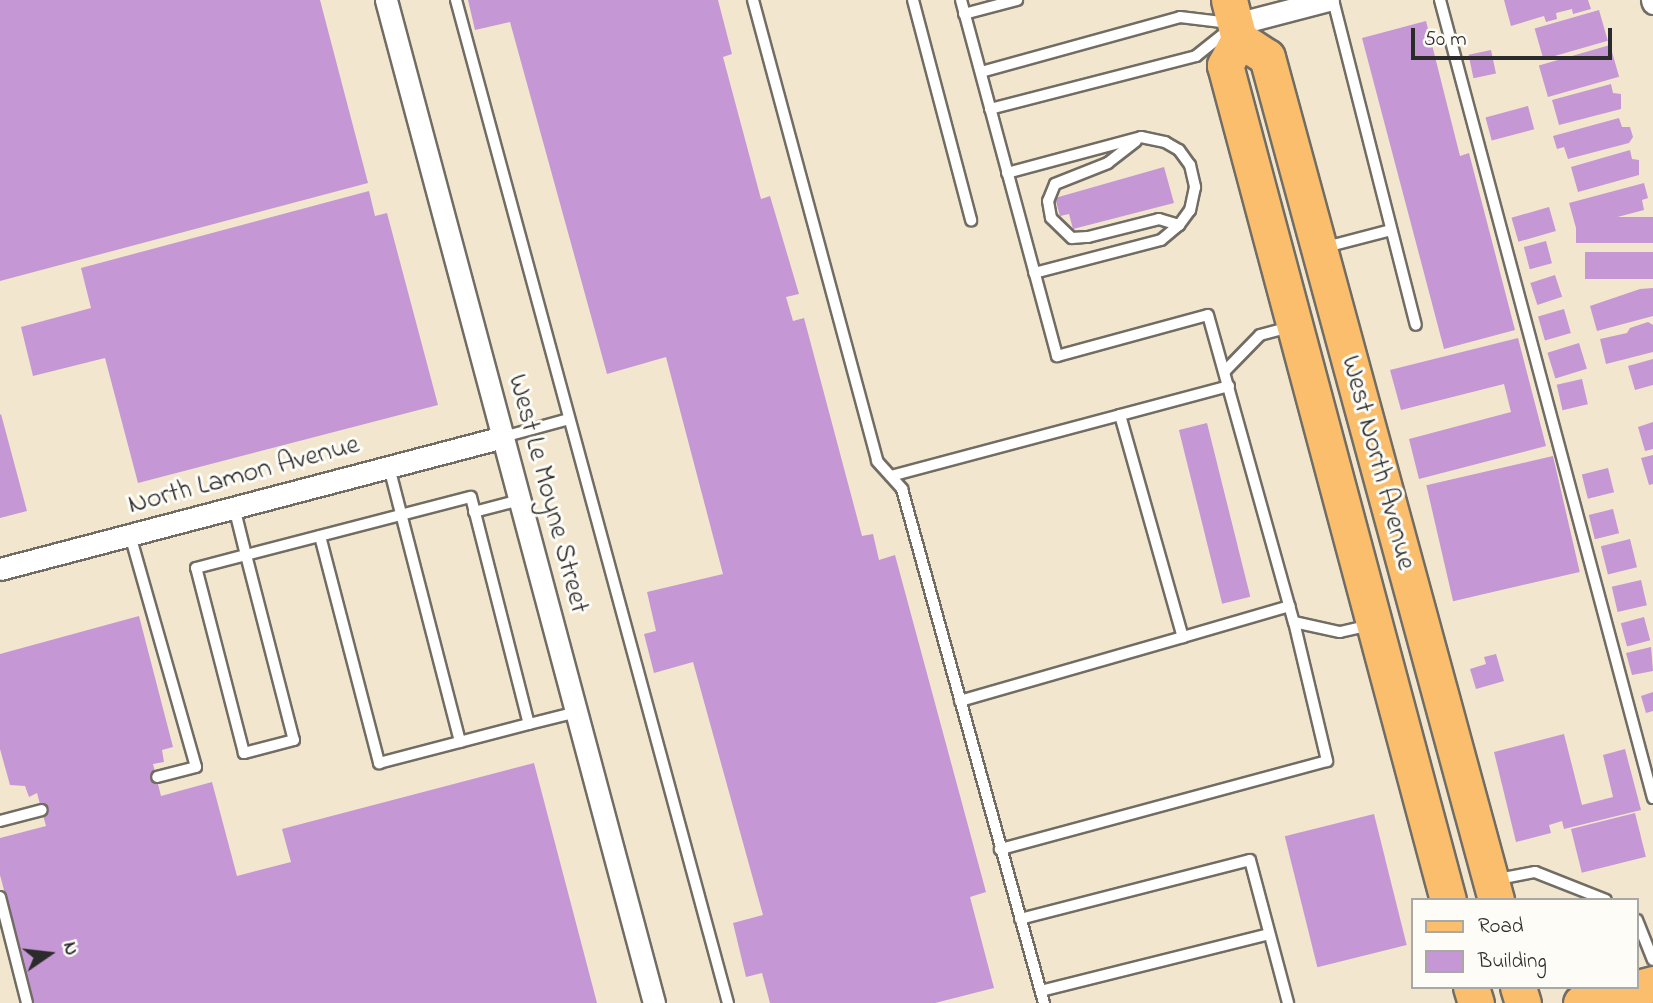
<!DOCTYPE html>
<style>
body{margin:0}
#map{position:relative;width:1653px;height:1003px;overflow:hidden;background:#f2e7ce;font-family:"Indie Flower",sans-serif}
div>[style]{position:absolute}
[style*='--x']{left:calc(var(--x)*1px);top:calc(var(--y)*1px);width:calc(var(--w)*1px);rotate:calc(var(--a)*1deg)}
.building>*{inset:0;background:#c597d4;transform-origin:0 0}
.roads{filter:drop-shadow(2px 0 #716d64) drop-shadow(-2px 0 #716d64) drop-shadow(0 2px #716d64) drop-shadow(0 -2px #716d64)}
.service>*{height:10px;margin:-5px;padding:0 5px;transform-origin:5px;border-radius:5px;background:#fff}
.minor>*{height:21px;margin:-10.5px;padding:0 10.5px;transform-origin:10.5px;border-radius:10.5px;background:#fff}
.primary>*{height:35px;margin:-17.5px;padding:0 17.5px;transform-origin:17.5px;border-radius:17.5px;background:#fabe6d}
span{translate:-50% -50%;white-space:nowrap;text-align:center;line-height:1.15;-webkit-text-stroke:6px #fdfcf7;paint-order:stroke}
.street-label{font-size:28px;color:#2b2b2b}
.legend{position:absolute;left:1411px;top:898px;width:228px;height:91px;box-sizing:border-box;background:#fdfcf7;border:2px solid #a9a8a5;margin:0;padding:9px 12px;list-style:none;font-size:21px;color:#2b2b2b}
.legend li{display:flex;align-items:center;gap:14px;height:35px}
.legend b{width:35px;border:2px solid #a9a8a5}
.north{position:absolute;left:14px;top:919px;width:70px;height:70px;-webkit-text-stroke:5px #fdfcf7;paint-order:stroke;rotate:76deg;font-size:19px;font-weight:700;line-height:28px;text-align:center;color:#2b2b2b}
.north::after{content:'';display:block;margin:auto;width:24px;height:32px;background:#2b2b2b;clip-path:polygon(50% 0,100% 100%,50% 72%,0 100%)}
.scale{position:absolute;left:1411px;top:28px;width:201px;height:32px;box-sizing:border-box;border:4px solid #2b2b2b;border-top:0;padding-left:9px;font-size:21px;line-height:24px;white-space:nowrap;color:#2b2b2b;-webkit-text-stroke:5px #fdfcf7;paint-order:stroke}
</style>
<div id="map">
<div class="building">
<div style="clip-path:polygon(0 0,320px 0,368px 183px,0 281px)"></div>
<div style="clip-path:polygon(468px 0,718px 0,732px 54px,723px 57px,761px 199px,770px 196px,799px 294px,786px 297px,793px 321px,804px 318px,862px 536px,873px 534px,879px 560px,895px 555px,986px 892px,970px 897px,994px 988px,935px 1003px,770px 1003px,762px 973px,746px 977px,733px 923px,763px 915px,693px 662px,654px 673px,644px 634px,656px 631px,647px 592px,723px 574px,666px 357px,607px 374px,510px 22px,475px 30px)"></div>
<div style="clip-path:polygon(1504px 0,1588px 0,1591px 9px,1573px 14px,1572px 9px,1556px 13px,1557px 19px,1546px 22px,1544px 16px,1511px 26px)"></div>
<div style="left:1599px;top:10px;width:32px;height:67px;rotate:74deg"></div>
<div style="clip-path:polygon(1426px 21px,1460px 156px,1469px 153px,1515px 330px,1444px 349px,1362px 38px)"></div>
<div style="left:1610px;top:45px;width:33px;height:74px;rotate:74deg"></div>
<div style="left:1491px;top:50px;width:24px;height:23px;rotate:78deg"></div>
<div style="clip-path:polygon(1611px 84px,1613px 93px,1621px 94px,1621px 109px,1559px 125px,1552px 100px)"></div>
<div style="left:1528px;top:106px;width:24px;height:44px;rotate:75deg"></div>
<div style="clip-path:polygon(1619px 118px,1622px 127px,1630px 127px,1633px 137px,1629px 143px,1568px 159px,1564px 147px,1557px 149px,1553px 136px)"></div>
<div style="clip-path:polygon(1630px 150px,1632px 159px,1639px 160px,1639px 175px,1578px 192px,1571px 167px)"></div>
<div style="clip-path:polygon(1164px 167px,1174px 203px,1073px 229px,1069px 214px,1060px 216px,1055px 198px)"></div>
<div style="clip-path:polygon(1644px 183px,1648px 198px,1642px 200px,1644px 210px,1576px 228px,1569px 203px)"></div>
<div style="clip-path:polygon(369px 191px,375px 216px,387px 213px,438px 405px,138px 483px,105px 358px,33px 376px,21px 327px,91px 308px,81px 268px)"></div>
<div style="left:1549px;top:207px;width:25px;height:39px;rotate:74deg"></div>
<div style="left:1653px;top:217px;width:26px;height:77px;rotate:90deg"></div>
<div style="left:1546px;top:241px;width:23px;height:23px;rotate:75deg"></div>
<div style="left:1653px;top:252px;width:27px;height:68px;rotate:90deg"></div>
<div style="left:1555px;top:275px;width:23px;height:26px;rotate:72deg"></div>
<div style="clip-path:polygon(1653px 288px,1653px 316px,1597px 331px,1590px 306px,1640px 289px)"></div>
<div style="left:1564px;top:309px;width:25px;height:27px;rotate:74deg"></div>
<div style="clip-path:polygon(1648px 322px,1653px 325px,1653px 352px,1606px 364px,1600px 339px,1627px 333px,1630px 328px)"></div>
<div style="clip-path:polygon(1518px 338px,1546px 446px,1419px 479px,1409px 439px,1511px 412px,1504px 384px,1401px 410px,1390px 370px)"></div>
<div style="left:1579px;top:343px;width:27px;height:33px;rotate:73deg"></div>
<div style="clip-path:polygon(1653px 359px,1653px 385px,1635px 390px,1628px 366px)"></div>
<div style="left:1582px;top:379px;width:26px;height:26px;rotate:77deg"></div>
<div style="clip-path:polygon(1px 414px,27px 511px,0 518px,0 415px)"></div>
<div style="clip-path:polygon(1653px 422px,1653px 449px,1645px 451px,1638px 427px)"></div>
<div style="left:1207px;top:423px;width:179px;height:29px;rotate:76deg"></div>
<div style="clip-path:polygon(1653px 455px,1653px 484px,1649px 485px,1641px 458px)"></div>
<div style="left:1553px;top:456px;width:119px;height:130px;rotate:77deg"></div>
<div style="left:1608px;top:468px;width:25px;height:27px;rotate:76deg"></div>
<div style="left:1613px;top:509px;width:25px;height:25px;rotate:76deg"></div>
<div style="left:1630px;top:539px;width:29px;height:30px;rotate:76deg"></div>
<div style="left:1641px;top:580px;width:26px;height:30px;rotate:77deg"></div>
<div style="clip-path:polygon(139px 616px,173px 747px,162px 750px,164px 762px,153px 764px,161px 796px,212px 782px,237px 876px,291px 862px,282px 829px,534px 763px,597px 1003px,34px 1003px,0 875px,0 838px,46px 826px,37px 793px,29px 797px,25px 786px,10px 785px,0 749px,0 654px)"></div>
<div style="left:1644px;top:617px;width:24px;height:24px;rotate:75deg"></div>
<div style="clip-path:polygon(1651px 647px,1653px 671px,1632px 675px,1626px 653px)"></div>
<div style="clip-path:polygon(1496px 654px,1504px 681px,1476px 689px,1470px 669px,1486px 664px,1484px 657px)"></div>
<div style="clip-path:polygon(1653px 692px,1653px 711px,1646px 713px,1641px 696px)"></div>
<div style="clip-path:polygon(1564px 734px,1582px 805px,1613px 797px,1603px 755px,1625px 749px,1641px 810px,1564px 829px,1562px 821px,1549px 825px,1551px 833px,1516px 842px,1494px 752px)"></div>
<div style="left:1635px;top:813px;width:45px;height:66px;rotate:76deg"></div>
<div style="left:1374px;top:814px;width:135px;height:92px;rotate:76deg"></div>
</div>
<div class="roads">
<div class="service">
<div style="--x:456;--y:0;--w:1039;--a:74.83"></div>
<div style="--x:753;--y:0;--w:477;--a:74.9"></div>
<div style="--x:877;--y:461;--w:38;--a:48"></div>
<div style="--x:902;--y:489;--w:533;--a:74.56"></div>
<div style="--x:913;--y:0;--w:228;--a:75.2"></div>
<div style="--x:961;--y:0;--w:369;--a:74.9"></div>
<div style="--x:1057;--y:356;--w:156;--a:-15.2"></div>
<div style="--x:1208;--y:315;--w:319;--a:74.4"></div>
<div style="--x:1294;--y:622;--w:143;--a:76.6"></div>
<div style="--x:1327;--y:761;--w:339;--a:164.9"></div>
<div style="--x:1333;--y:0;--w:335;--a:75.7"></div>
<div style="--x:1440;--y:0;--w:826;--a:75.06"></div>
<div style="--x:964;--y:14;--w:55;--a:-14.8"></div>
<div style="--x:981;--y:72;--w:206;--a:-15.4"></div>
<div style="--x:1180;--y:17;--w:50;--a:6.8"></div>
<div style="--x:990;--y:109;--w:213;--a:-14.4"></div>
<div style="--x:1196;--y:56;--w:45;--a:-38.7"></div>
<div style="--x:1136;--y:141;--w:36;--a:142"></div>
<div style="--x:1108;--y:163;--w:57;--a:158.4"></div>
<div style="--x:1055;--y:184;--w:18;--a:112"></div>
<div style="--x:1048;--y:201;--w:17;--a:80"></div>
<div style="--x:1051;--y:218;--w:29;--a:44"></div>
<div style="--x:1072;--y:238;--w:16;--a:-4"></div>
<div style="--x:1088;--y:237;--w:73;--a:-14.2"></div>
<div style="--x:1159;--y:219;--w:21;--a:17"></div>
<div style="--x:1007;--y:173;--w:139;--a:-15"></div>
<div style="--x:1141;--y:137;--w:25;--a:12"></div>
<div style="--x:1165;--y:142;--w:16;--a:30"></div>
<div style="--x:1179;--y:150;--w:19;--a:54"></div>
<div style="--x:1190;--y:165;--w:23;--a:77"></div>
<div style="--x:1195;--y:187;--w:24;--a:102"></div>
<div style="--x:1190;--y:210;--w:19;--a:126"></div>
<div style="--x:1179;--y:225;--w:23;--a:140"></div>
<div style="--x:1161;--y:240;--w:131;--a:165.4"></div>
<div style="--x:1322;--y:248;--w:71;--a:-14.6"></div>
<div style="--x:1225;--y:371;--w:50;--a:-45.8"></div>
<div style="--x:1260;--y:335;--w:31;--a:-15"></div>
<div style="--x:1229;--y:386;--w:113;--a:165.1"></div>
<div style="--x:1120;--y:415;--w:231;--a:74.2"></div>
<div style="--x:1183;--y:637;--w:111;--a:-16.2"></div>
<div style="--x:503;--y:437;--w:68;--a:-15.3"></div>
<div style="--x:389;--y:467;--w:284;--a:75.5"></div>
<div style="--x:891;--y:476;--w:237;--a:-14.9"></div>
<div style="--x:234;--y:507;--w:49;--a:76"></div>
<div style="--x:246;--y:555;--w:191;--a:75.5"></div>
<div style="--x:294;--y:740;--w:52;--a:165.4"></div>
<div style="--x:244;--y:753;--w:191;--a:-104.5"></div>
<div style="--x:196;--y:568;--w:52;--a:-14.6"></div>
<div style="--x:246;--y:555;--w:232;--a:-14.5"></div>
<div style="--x:471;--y:497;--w:234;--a:75.7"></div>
<div style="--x:529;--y:724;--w:49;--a:-14"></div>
<div style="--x:474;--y:512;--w:48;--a:-14.6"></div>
<div style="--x:130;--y:535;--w:241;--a:74.1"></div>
<div style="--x:196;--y:767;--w:40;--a:165.6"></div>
<div style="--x:320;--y:536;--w:235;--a:75.4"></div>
<div style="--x:379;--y:763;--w:155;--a:-14.6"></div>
<div style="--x:1294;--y:622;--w:47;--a:12.3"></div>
<div style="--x:1340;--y:632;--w:31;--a:-13"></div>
<div style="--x:960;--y:701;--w:232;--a:-16"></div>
<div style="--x:0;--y:821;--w:43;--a:-14.7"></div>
<div style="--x:1493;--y:880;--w:43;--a:-10.8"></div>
<div style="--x:1535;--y:872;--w:76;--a:21.5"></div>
<div style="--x:0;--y:897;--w:109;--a:75.7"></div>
<div style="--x:1020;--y:919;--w:237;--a:-14.4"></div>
<div style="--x:1250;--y:860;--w:148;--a:75.1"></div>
<div style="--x:1637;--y:920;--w:43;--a:68.2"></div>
<div style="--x:1041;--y:991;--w:235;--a:-14"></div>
</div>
<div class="minor">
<div style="--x:386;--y:0;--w:1038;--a:75.04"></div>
<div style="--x:1652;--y:0;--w:3;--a:72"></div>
<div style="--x:1236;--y:24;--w:95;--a:-14.6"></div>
<div style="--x:0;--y:569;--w:520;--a:-14.7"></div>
</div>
<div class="primary">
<div style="--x:1229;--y:0;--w:40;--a:75.6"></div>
<div style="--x:1239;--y:39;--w:30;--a:118"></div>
<div style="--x:1225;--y:65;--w:864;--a:75.05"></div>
<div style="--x:1239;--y:39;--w:33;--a:33"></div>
<div style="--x:1267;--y:57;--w:874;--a:74.8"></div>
<div style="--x:1471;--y:987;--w:17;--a:73"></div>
<div style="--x:1518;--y:987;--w:17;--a:73"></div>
<div style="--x:1581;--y:1003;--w:74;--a:-14.8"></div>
</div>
</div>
<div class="street-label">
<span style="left:1377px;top:463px;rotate:75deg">West North Avenue</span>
<span style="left:244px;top:476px;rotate:-15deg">North Lamon Avenue</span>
<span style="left:547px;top:494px;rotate:75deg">West Le Moyne Street</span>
</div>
<ul class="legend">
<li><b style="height:9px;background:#fabe6d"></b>Road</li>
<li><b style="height:19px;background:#c597d4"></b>Building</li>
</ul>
<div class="north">N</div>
<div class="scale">50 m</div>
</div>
